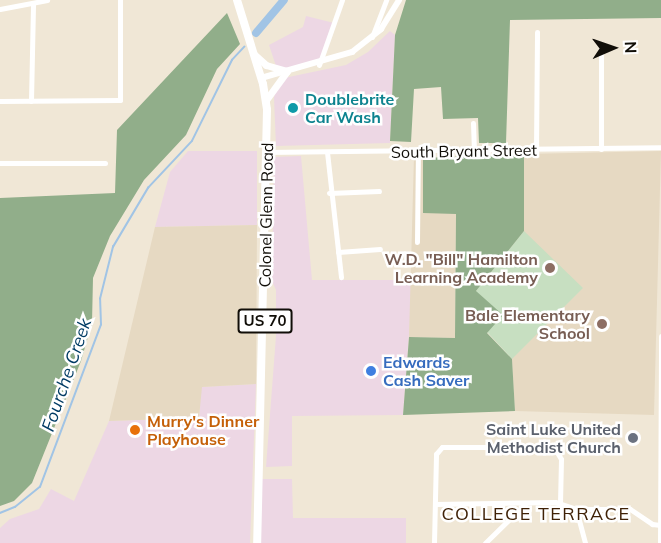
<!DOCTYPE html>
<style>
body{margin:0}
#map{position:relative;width:661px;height:543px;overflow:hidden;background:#f0e7d6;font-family:Mulish,sans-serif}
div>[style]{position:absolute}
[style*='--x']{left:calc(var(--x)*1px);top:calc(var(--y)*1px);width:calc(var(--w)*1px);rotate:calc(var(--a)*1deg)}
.commercial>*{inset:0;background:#edd7e4}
.built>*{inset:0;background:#e6d9c2}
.green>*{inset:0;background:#c7dfc1}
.forest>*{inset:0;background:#91ae8a}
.stream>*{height:1.5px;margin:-0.75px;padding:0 0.75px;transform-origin:0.75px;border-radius:0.75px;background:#a1c4e5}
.river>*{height:8px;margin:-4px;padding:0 4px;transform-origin:4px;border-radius:4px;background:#a1c4e5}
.minor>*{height:5px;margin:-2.5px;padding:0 2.5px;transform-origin:2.5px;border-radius:2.5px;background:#fff}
.tertiary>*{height:6px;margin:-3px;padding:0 3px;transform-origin:3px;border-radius:3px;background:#fff}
.secondary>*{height:7px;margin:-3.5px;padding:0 3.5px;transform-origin:3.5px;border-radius:3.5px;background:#fff}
.primary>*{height:8px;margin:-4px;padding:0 4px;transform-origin:4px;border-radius:4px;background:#fff}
.dots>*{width:16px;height:16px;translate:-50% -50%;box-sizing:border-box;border:3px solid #fff;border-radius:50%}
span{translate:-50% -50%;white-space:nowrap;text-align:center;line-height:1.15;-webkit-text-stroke:5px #fff;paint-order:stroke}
.shield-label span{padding:2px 4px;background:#fff;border:2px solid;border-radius:4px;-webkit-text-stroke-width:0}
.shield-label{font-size:15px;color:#110e08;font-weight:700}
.culture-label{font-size:16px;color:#0d838f;font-weight:700}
.left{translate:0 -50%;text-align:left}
.street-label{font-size:16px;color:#110e08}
.education-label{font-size:16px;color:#785e54;font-weight:700}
.right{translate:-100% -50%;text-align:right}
.shop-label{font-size:16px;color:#366cbe;font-weight:700}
.food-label{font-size:16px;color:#c56008;font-weight:700}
.worship-label{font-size:16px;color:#5b616d;font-weight:700}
.water-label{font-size:18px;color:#003b64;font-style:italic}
.neighbourhood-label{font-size:18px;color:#3f2106;letter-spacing:1.5px}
.north{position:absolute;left:583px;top:18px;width:60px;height:60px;-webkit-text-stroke:4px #fff;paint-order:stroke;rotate:88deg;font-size:16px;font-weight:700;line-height:24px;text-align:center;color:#110e08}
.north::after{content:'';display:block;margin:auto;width:21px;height:27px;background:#110e08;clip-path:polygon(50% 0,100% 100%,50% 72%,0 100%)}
</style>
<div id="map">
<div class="commercial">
<div style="clip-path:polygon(306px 16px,334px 23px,319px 65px,277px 69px,269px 45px,303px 27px)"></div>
<div style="clip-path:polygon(390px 31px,395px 35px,390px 143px,276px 146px,274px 98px,276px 87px,284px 78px,346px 65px,368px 52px)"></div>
<div style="clip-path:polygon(188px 151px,257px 151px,257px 225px,155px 227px,170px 172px)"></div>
<div style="clip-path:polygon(301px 156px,312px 280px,413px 280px,403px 415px,292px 416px,292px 466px,266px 467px,276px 336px,276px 290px,272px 281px,274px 157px)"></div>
<div style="clip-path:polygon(256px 384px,250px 543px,0 543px,0 528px,10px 519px,39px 509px,51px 489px,74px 501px,109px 421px,199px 418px,201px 387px)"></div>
<div style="clip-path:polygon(258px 479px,292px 479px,293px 518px,406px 518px,406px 543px,257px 543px)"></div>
</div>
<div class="built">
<div style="clip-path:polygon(661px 151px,654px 415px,515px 411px,512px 359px,524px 231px,524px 154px)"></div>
<div style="clip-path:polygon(414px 156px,423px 158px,423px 213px,456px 213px,455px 338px,409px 337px)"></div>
<div style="clip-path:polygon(257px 225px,256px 384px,202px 387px,199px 418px,109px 421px,155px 227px)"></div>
</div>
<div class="green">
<div style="clip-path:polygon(524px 231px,583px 288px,512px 359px,487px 332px,476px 291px)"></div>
</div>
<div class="forest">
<div style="clip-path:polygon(406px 0,661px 0,661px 18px,510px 20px,506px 143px,479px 143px,478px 118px,443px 119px,441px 87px,414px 89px,411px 142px,390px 141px,395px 35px)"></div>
<div style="clip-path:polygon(227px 13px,240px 44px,217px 69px,186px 135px,144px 180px,110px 236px,93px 278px,92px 323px,81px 361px,32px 483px,14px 501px,0 506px,0 198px,115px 193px,117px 130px)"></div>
<div style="clip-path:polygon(524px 154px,524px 231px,476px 291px,503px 315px,487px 333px,512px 359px,515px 411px,403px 415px,409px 337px,455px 338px,456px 214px,423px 213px,423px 158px)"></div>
</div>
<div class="stream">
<div style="--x:0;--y:513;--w:16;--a:-22"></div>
<div style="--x:15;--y:507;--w:32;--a:-39"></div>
<div style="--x:40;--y:487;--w:173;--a:-69.4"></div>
<div style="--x:101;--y:325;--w:26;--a:-92"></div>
<div style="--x:100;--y:299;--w:54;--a:-76"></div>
<div style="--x:113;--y:247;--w:69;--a:-59.3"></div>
<div style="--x:148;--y:188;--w:64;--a:-46.9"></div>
<div style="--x:192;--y:141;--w:90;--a:-63.7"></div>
<div style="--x:232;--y:60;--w:18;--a:-47"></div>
</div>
<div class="river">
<div style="--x:256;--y:33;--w:43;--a:-49.7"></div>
</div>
<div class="minor">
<div style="--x:0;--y:9;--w:48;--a:-10.8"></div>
<div style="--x:372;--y:37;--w:40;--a:-69"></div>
<div style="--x:319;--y:65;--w:69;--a:-70.5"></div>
<div style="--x:0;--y:101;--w:120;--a:-0.5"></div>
<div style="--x:120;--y:100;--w:100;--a:-90"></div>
<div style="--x:31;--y:101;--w:98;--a:-88.8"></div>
<div style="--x:473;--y:123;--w:28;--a:88"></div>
<div style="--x:601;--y:149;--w:105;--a:-90"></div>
<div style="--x:536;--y:150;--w:118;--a:-89.5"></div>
<div style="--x:266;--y:152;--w:395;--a:-0.7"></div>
<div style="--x:327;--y:152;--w:126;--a:83.6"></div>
<div style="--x:0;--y:163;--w:105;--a:0"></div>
<div style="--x:329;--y:193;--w:50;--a:-2.3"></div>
<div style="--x:417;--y:242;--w:90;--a:-89.4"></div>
<div style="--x:338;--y:252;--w:42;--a:-4.1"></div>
<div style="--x:435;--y:504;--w:120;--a:-1"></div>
<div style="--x:555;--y:502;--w:22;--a:18"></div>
<div style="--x:576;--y:509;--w:54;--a:0"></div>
<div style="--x:630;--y:509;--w:27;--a:34"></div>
<div style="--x:652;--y:524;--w:9;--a:6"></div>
<div style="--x:576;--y:509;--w:35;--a:75"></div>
<div style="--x:434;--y:543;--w:89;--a:-88.7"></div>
<div style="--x:436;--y:454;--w:9;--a:-49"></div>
<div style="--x:442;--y:447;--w:112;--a:0"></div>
<div style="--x:554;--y:447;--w:14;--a:60"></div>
<div style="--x:561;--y:459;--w:44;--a:91.3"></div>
<div style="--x:485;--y:543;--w:56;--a:-44.3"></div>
<div style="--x:660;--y:543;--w:207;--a:-89.7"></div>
</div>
<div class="tertiary">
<div style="--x:261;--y:78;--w:95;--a:-15.9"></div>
<div style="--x:352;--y:52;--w:37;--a:-38"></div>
<div style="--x:381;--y:29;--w:34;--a:-58"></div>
</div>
<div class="secondary">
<div style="--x:255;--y:55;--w:15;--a:42"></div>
<div style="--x:266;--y:65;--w:22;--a:16"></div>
<div style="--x:266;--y:100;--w:36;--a:-54"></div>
</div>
<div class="primary">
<div style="--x:237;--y:0;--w:88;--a:72.8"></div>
<div style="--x:263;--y:84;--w:26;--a:81"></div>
<div style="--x:267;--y:110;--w:433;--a:91.3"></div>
</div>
<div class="dots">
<div style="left:293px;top:108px;background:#0f9aa8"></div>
<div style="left:550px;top:268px;background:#8d6e63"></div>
<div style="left:602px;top:324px;background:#8d6e63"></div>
<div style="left:371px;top:371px;background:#3f7fe0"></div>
<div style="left:135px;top:430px;background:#e8710a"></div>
<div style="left:633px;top:438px;background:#6b7280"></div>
</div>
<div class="shield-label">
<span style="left:265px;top:321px">US 70</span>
</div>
<div class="culture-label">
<span class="left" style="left:305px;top:108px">Doublebrite<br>Car Wash</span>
</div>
<div class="street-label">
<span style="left:464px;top:151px;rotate:-1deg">South Bryant Street</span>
<span style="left:266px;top:215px;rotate:-89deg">Colonel Glenn Road</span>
</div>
<div class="education-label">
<span class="right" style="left:538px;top:268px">W.D. "Bill" Hamilton<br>Learning Academy</span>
<span class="right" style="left:590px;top:324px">Bale Elementary<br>School</span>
</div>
<div class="shop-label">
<span class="left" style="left:383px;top:371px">Edwards<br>Cash Saver</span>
</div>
<div class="food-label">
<span class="left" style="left:147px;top:430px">Murry's Dinner<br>Playhouse</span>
</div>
<div class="worship-label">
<span class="right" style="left:621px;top:438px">Saint Luke United<br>Methodist Church</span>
</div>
<div class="water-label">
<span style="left:67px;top:375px;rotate:-71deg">Fourche Creek</span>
</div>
<div class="neighbourhood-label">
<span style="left:536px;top:514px">COLLEGE TERRACE</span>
</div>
<div class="north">N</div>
</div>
